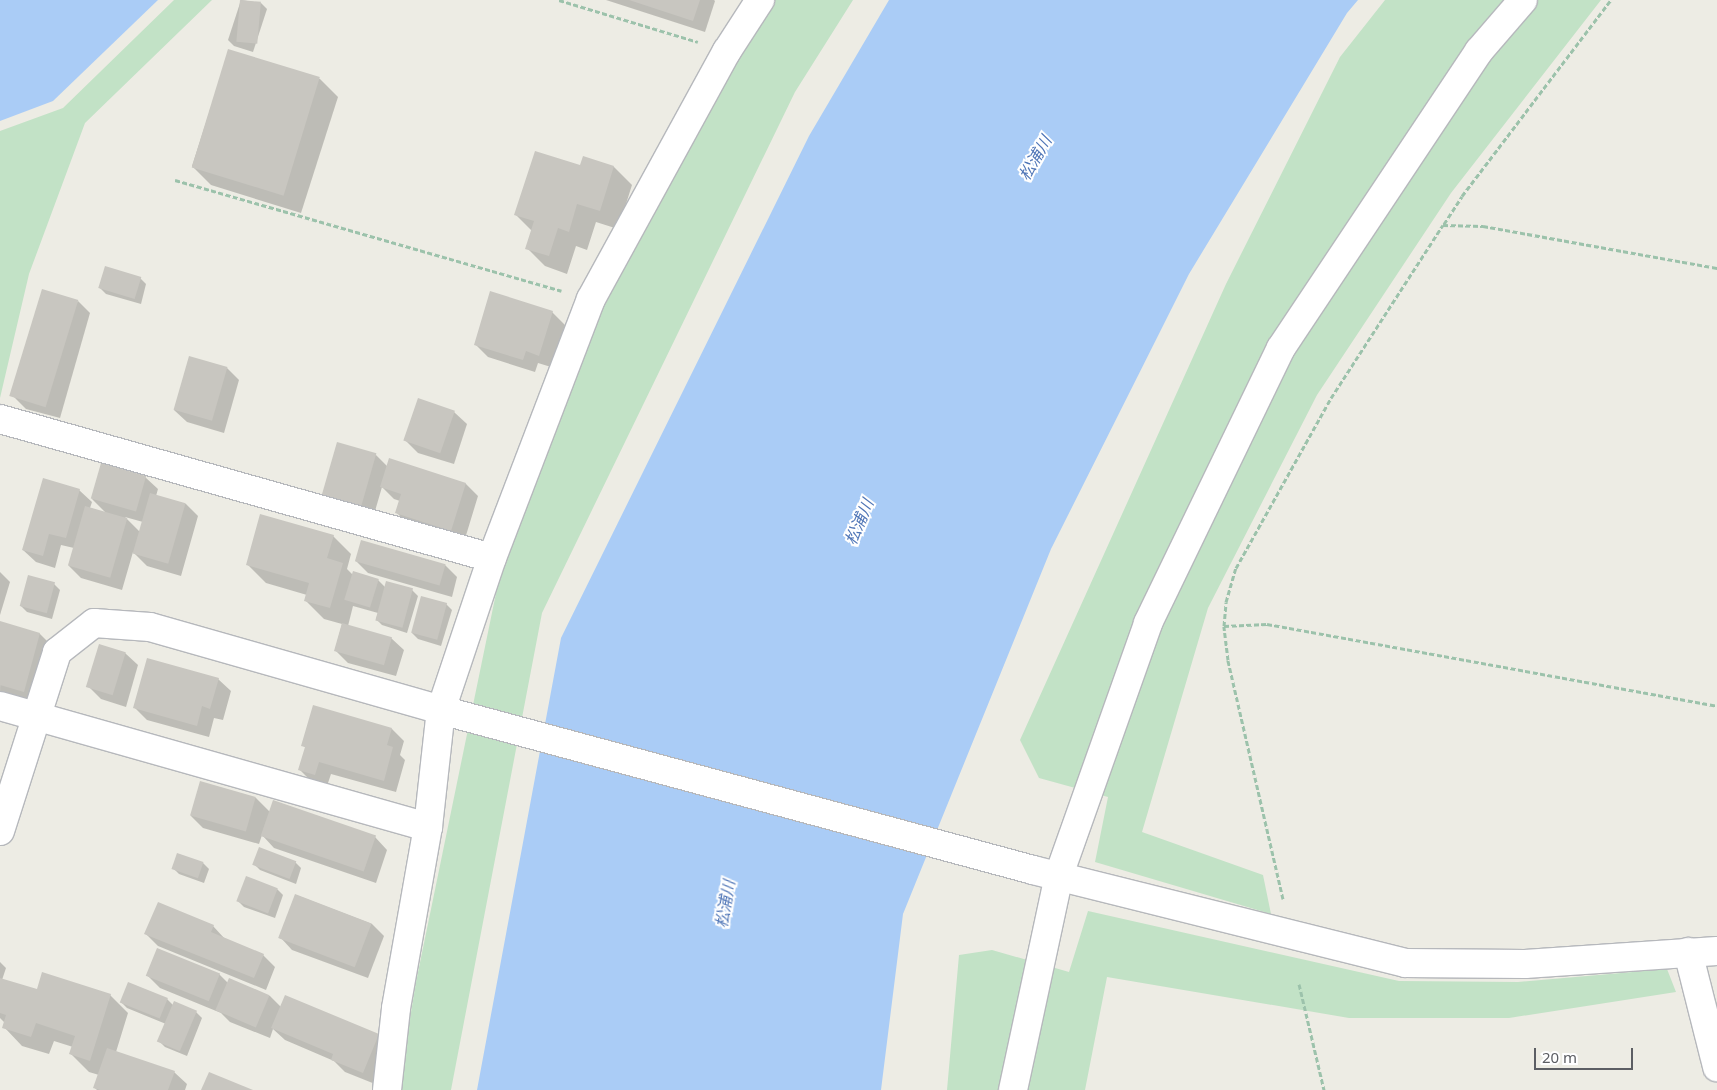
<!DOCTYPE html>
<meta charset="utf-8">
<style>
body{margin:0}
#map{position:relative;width:1717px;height:1090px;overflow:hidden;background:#edece4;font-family:"Noto Sans","Noto Sans JP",sans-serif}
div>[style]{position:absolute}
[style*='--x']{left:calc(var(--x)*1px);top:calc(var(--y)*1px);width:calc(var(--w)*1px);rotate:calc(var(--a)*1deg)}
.green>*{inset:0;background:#c2e2c6}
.water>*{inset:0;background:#aaccf6}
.shadow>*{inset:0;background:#0003}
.building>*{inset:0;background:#c8c6c0;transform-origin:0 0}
.path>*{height:3px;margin-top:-1.5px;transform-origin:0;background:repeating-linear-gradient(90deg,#9cc2ab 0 5px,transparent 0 7.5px)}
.roads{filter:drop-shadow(1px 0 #b6b8bc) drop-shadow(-1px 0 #b6b8bc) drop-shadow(0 1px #b6b8bc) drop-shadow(0 -1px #b6b8bc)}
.minor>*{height:28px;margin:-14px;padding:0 14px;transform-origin:14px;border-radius:14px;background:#fff}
span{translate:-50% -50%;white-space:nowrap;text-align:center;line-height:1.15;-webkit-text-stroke:4px #fff;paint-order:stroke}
.water-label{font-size:16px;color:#5076b7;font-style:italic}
.scale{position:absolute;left:1534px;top:1048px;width:99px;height:22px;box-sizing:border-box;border:2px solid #5c5e63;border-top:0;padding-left:6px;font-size:15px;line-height:18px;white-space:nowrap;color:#5c5e63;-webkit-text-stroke:4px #fff;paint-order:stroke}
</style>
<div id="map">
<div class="green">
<div style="clip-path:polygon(174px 0,212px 0,85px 123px,29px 274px,0 398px,0 131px,63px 108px)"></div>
<div style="clip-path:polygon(773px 0,853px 0,795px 92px,542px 613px,451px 1090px,398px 1090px,416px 982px,501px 569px,600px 300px,735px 56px)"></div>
<div style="clip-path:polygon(1385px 0,1601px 0,1451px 193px,1317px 395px,1208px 608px,1142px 832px,1263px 875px,1271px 914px,1095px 862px,1108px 797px,1039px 778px,1020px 740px,1226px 284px,1340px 57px)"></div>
<div style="clip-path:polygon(1088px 911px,1399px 981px,1518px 982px,1667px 969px,1676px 992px,1509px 1018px,1349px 1018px,1107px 977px,1085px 1090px,947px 1090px,959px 955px,992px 950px,1069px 972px)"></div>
</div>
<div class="water">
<div style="clip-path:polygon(0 0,158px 0,53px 101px,0 121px)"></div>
<div style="clip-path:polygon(889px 0,1358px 0,1347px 13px,1189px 274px,1051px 549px,903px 914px,881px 1090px,477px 1090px,561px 638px,809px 136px)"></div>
</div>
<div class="shadow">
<div style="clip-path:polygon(241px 0,261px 3px,267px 9px,253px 52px,234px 46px,228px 40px)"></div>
<div style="clip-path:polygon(606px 0,714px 0,715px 1px,705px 32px)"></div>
<div style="clip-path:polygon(229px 51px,320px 79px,338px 97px,301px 213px,211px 185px,192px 166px)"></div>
<div style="clip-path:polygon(581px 167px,614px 167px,632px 185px,618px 229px,596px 222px,587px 250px,576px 246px,567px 274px,545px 266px,527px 248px,532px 231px,516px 215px)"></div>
<div style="clip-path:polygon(140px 278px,146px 284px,141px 304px,106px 294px,100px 288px)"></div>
<div style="clip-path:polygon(78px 301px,90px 313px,60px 418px,26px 409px,13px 396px)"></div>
<div style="clip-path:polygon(552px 312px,565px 325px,551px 367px,538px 363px,535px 372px,488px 357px,475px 344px)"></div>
<div style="clip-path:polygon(227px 368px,239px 380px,224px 433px,187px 422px,174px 410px)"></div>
<div style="clip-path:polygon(454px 412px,467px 424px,454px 464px,418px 453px,406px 441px)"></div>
<div style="clip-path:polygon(375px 454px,388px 467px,390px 460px,466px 484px,478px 496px,464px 542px,409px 525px,396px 512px,400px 501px,394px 499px,382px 487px,373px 518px,335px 507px,323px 495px)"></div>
<div style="clip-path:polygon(evenodd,145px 477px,158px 489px,156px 496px,186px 504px,198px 516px,181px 576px,147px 566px,133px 552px,122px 590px,81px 578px,69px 566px,74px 548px,61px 545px,55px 568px,36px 562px,23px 550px,79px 490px,92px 502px,90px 508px,106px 513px,92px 499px,145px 477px,125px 517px,143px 522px,140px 532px,125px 517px)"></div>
<div style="clip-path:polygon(333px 536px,351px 554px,347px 569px,353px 575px,378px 580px,385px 587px,412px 590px,418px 596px,407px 633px,382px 625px,376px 619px,378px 613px,353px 606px,348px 626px,391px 638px,404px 650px,396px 676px,348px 663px,335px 650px,342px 624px,324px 619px,306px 601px,307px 595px,266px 583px,247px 564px)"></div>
<div style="clip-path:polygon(356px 561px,445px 565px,457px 577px,452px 597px,368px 573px)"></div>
<div style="clip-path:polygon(0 572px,10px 582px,0 615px)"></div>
<div style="clip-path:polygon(54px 584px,60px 590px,52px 619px,27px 612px,21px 606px)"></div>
<div style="clip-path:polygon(446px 604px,452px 610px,441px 646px,418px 639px,412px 633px)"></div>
<div style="clip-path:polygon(1px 623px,40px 634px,52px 646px,36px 703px,0 693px)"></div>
<div style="clip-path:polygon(125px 653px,138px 665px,126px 707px,101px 699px,89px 687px)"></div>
<div style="clip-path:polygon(218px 679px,231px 691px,223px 720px,214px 718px,209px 737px,147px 720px,134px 707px)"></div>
<div style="clip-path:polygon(392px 729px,404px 741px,400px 755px,405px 760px,396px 792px,331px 774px,327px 786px,312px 782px,299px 769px,306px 748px,302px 745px)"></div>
<div style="clip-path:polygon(201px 783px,256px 798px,270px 812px,375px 837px,387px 850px,376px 883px,274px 848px,262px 835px,259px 844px,203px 828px,191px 816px)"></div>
<div style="clip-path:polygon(178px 854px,203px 863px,209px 869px,204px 883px,179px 874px,173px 868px)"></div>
<div style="clip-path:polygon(295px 862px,301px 868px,296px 884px,260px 870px,254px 864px)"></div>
<div style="clip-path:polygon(277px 889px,283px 895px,275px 918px,244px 907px,238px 901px)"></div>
<div style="clip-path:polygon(296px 895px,372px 924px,384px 936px,368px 978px,292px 950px,280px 937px)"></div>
<div style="clip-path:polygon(213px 926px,225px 939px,263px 955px,275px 967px,266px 990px,158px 946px,146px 934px)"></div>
<div style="clip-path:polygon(0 962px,6px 968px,2px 980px,38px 991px,110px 995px,128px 1013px,116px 1052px,174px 1072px,187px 1084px,185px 1090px,97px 1090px,94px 1087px,99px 1075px,89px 1072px,71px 1054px,73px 1047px,54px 1041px,49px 1054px,22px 1046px,4px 1027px,5px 1023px,0 1018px)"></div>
<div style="clip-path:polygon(219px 974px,228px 983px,270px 996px,281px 1007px,378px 1035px,391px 1047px,375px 1084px,345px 1072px,334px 1061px,285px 1040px,273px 1029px,270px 1038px,230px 1022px,221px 1013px,160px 988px,147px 975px)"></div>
<div style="clip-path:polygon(167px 999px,174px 1006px,196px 1012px,202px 1018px,187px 1056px,165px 1047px,159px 1041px,166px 1024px,127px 1008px,121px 1002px)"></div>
</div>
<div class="building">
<div style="left:240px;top:0;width:21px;height:42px;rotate:5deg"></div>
<div style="clip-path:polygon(629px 0,700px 0,693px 21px)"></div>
<div style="left:228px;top:49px;width:96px;height:124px;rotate:17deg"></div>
<div style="clip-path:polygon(535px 151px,580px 165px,583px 156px,614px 166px,600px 211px,577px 204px,569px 232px,558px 228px,549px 256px,525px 249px,534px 221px,514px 215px)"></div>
<div style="left:105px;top:266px;width:38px;height:23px;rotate:17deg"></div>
<div style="left:42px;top:289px;width:38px;height:112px;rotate:17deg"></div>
<div style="clip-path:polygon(490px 291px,553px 311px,539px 356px,526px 351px,523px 360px,474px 345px)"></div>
<div style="left:189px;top:356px;width:40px;height:56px;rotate:16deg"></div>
<div style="left:418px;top:398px;width:39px;height:45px;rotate:19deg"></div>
<div style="left:337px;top:442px;width:41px;height:55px;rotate:16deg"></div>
<div style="clip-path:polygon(389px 458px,466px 483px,451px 531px,395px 513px,401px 494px,380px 487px)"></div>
<div style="left:101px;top:463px;width:47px;height:37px;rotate:16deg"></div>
<div style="clip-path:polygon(43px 478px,80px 489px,66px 538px,49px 534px,43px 556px,22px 550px)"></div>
<div style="left:150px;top:493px;width:37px;height:63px;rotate:16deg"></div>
<div style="left:85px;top:506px;width:44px;height:62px;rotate:16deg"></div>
<div style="clip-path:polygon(260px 514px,334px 535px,327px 558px,343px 563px,330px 608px,304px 601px,309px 583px,246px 565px)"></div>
<div style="left:361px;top:540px;width:88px;height:22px;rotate:16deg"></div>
<div style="left:353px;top:571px;width:27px;height:30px;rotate:17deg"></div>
<div style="left:28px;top:575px;width:28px;height:32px;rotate:15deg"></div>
<div style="left:386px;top:581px;width:28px;height:41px;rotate:15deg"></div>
<div style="left:421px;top:596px;width:27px;height:38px;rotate:15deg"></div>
<div style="clip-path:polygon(0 621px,40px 633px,24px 692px,0 685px)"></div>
<div style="left:342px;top:623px;width:52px;height:29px;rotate:16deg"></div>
<div style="left:99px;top:644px;width:28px;height:45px;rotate:17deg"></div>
<div style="clip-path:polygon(147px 658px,219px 678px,210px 709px,202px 706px,197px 726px,133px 708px)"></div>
<div style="clip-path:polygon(313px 705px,392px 728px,387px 745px,393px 747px,384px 781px,319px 762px,315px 775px,298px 770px,305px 747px,301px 746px)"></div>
<div style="left:200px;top:781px;width:58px;height:36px;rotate:16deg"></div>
<div style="left:273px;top:800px;width:109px;height:38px;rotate:19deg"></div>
<div style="left:259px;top:847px;width:40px;height:19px;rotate:21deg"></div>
<div style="left:177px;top:853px;width:28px;height:17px;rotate:19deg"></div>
<div style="left:246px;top:876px;width:34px;height:27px;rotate:21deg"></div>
<div style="left:295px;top:894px;width:82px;height:47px;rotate:21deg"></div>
<div style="clip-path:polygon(158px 902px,214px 925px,211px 932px,264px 954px,254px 978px,144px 934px)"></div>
<div style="left:157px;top:948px;width:68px;height:30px;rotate:22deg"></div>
<div style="clip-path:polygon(42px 972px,111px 994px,90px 1061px,69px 1054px,75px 1036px,36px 1023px,31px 1037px,2px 1028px,6px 1015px,0 1013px,0 978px,37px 989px)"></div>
<div style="left:229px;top:978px;width:44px;height:35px;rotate:23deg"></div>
<div style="left:128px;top:982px;width:43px;height:22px;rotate:22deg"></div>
<div style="clip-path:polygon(285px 995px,379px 1034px,363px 1073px,331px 1060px,333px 1054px,271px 1028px)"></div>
<div style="left:174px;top:1001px;width:25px;height:44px;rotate:23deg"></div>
<div style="clip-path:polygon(107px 1048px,175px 1071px,168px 1090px,100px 1090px,93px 1088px)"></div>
<div style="clip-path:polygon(209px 1072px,253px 1090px,201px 1090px)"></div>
</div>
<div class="path">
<div style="--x:559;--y:0;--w:145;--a:16.8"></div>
<div style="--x:175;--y:180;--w:402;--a:16"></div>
<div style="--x:1444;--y:224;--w:33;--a:-57"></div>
<div style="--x:1462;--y:196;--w:246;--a:-52.8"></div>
<div style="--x:1224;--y:626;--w:43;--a:-2.7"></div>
<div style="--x:1267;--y:624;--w:457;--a:10.3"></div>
<div style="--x:1283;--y:899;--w:245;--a:-103"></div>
<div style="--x:1228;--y:660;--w:34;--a:-97"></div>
<div style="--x:1224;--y:626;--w:24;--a:-85"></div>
<div style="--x:1226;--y:602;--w:35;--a:-74"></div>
<div style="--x:1236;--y:568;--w:195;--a:-60.8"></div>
<div style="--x:1331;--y:398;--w:206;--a:-57.1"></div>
<div style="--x:1443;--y:225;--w:40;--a:1.4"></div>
<div style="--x:1483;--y:226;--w:238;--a:10.2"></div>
<div style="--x:1299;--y:984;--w:109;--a:76.7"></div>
</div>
<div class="roads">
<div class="minor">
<div style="--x:0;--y:419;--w:511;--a:15.78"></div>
<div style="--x:0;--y:706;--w:445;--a:15.8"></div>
<div style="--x:0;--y:831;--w:188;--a:-72.3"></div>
<div style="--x:57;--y:652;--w:47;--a:-38.1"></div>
<div style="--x:94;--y:623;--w:56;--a:4.1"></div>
<div style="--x:150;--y:627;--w:303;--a:15.9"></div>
<div style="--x:441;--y:710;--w:613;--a:15.12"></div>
<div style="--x:1033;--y:870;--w:383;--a:14"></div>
<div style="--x:1405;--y:963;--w:120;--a:0.5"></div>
<div style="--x:1525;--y:964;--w:192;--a:-3.9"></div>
<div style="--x:1688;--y:952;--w:119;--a:75.8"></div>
<div style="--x:387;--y:1090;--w:82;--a:-83.7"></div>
<div style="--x:396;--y:1008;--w:184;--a:-80"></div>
<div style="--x:428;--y:827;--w:118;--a:-83.7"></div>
<div style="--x:441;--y:710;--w:160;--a:-71.5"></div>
<div style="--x:492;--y:558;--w:277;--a:-69.1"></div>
<div style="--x:591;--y:299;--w:283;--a:-61.3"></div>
<div style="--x:727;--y:51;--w:61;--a:-57.1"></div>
<div style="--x:1013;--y:1090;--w:220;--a:-77.9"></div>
<div style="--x:1059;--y:875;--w:267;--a:-70.5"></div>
<div style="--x:1148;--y:623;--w:305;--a:-64.2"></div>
<div style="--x:1281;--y:348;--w:357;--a:-56.3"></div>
<div style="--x:1479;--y:51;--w:67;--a:-49.2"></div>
</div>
</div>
<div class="water-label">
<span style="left:1035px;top:158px;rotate:-60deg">松浦川</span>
<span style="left:859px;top:522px;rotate:-67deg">松浦川</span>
<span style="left:725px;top:904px;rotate:-80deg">松浦川</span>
</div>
<div class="scale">20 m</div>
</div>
